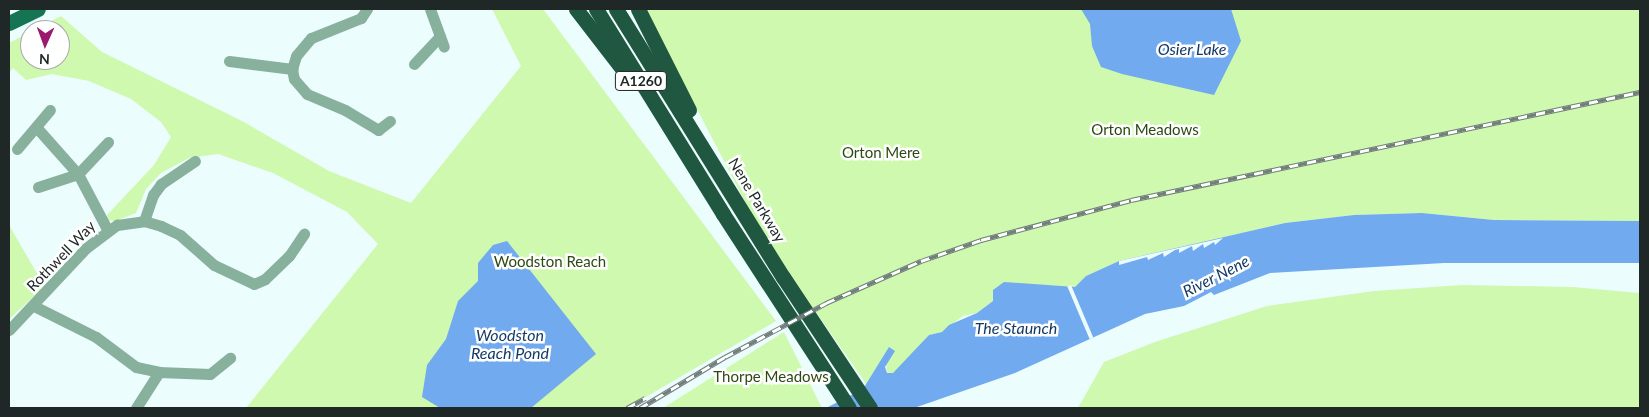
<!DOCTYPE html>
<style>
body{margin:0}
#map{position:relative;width:1649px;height:417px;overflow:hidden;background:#ecfdfd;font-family:Lato,sans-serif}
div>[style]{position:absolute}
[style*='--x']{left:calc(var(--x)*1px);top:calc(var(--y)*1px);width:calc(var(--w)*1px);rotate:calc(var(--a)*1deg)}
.green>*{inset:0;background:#cef9af}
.water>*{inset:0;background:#71aaef}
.pier>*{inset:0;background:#ecfdfd;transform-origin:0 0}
.street>*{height:11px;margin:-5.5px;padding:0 5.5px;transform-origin:5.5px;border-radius:5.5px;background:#88b19d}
.primary>*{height:15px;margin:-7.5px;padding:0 7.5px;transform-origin:7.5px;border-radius:7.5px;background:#157452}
.highway>*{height:15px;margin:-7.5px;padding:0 7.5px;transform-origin:7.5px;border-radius:7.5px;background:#1f5740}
.rail>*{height:5px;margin-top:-2.5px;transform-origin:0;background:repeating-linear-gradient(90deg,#fff 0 9px,#727d7d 0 18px);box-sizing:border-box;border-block:1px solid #727d7d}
span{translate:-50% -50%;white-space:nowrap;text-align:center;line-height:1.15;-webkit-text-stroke:5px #fff;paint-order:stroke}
.shield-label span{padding:1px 4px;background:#fff;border:1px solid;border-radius:4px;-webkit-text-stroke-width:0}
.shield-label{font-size:14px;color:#202727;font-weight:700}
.park-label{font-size:15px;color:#2c4911}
.street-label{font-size:15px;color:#202727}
.water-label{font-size:16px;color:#133966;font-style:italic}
.frame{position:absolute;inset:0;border:10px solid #202727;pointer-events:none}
.north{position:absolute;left:20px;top:20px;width:50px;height:50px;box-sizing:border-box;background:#fff;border:1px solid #a6a9a9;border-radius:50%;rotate:182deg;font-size:14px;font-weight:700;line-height:20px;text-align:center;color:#202727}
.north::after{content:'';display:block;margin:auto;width:18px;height:22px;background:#9a1a70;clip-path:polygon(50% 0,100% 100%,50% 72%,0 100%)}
</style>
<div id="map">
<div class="green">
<div style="clip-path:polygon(492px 9px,543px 9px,776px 321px,627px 408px,246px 408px,378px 244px,347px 212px,273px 173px,218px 154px,189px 158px,161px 173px,146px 189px,136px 213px,115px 221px,108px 220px,107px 215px,154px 165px,171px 137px,161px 122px,131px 99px,89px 81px,52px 74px,26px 80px,13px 68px,9px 73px,9px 43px,30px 32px,30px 60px,60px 60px,60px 30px,34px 30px,61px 16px,102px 52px,242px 121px,329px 171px,411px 203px,521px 66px)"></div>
<div style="clip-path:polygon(645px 9px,1640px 9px,1640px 221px,1494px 220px,1422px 213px,1354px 215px,1285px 223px,1119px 261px,1086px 276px,1076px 287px,994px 294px,993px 301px,977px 313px,963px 316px,942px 332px,929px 335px,901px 366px,893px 373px,887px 373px,886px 363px,895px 351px,867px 385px,764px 238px)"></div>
<div style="clip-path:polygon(9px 225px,42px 282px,40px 291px,9px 319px)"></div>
<div style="clip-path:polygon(1462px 285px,1573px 287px,1640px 293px,1640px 408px,1078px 408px,1104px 362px,1155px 342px,1267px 306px,1374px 291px)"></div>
<div style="clip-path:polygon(784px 332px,822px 408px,663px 408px)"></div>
</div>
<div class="water">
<div style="clip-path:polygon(1081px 9px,1231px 9px,1241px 41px,1214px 95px,1122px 74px,1101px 67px,1092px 46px,1090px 24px)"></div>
<div style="clip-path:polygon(1422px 213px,1494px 220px,1640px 221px,1640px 263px,1444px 263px,1270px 273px,1214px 295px,1211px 292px,1184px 306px,1145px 314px,1015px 373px,914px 408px,826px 408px,863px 389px,889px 347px,895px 351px,885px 367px,887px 373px,893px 373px,929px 335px,942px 332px,949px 325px,977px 313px,993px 301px,993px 290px,1004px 282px,1075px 287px,1086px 276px,1119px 261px,1285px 223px,1354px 215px)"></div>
<div style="clip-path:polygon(507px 241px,596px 354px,531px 408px,440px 408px,422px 397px,427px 365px,446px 339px,458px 301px,478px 281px,478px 263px,493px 245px)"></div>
</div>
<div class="pier">
<div style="clip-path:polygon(1223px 238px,1215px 245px,1214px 242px,1204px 248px,1203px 244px,1193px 251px,1192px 246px,1179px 253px,1179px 249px,1175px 250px,1164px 257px,1163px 253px,1148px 260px,1147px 257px,1119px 265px,1119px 261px)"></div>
<div style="left:1071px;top:285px;width:57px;height:4px;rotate:67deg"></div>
</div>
<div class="street">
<div style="--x:367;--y:9;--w:11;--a:124"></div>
<div style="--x:361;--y:18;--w:54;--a:158.2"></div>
<div style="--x:311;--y:38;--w:23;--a:130"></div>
<div style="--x:296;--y:56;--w:14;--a:107"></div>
<div style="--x:292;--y:69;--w:10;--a:79"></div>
<div style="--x:294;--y:79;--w:20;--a:49"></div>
<div style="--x:307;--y:94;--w:41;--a:22.8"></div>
<div style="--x:345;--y:110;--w:39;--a:31"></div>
<div style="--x:378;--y:130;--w:15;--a:-37"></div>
<div style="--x:430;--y:9;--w:40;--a:69.8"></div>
<div style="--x:229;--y:61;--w:64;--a:7.2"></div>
<div style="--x:414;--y:64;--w:38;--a:-47"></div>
<div style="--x:37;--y:128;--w:62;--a:48.3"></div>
<div style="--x:78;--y:174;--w:62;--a:62.2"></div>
<div style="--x:17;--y:149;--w:51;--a:-49.8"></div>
<div style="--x:38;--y:187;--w:42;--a:-18"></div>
<div style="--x:78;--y:174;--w:44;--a:-46.8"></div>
<div style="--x:144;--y:221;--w:28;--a:-71"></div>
<div style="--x:153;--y:195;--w:14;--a:-54"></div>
<div style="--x:161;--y:184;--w:41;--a:-34.1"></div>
<div style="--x:34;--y:306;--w:69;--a:26.6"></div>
<div style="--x:96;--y:337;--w:50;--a:36.9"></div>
<div style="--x:136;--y:367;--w:24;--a:12"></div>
<div style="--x:159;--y:372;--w:43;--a:122.6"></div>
<div style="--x:9;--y:330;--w:112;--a:-46.8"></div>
<div style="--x:86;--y:248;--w:39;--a:-37"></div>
<div style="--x:117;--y:225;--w:27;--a:-8"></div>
<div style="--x:144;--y:221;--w:18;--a:16"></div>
<div style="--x:161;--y:226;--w:21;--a:25"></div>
<div style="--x:180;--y:235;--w:45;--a:41.4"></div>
<div style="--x:214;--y:265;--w:44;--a:25.4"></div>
<div style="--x:254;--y:284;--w:12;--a:-24"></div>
<div style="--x:265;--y:279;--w:33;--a:-44"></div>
<div style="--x:289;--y:256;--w:27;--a:-56"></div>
<div style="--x:159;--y:372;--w:51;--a:2.2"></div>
<div style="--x:210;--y:374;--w:26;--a:-39"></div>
</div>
<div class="primary">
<div style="--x:9;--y:23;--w:32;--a:-26"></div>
</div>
<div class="highway">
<div style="--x:576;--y:9;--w:83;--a:52.3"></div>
<div style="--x:596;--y:9;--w:241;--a:58.2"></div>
<div style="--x:723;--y:214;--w:231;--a:57"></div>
<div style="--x:616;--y:9;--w:316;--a:58.1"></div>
<div style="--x:783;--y:277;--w:157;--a:56.4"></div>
<div style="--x:638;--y:9;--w:113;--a:63.2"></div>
</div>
<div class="rail">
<div style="--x:627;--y:408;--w:21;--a:-29"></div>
<div style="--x:640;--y:408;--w:99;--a:-31"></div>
<div style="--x:725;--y:357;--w:115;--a:-28.1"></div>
<div style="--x:826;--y:303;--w:104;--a:-23.9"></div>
<div style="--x:921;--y:261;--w:64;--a:-19.3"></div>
<div style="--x:981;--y:240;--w:155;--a:-14.9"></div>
<div style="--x:1131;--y:200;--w:520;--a:-11.98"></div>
</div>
<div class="shield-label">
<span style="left:641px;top:81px">A1260</span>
</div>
<div class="park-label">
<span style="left:1145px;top:130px">Orton Meadows</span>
<span style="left:881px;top:153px">Orton Mere</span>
<span style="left:550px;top:262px">Woodston Reach</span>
<span style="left:771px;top:377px">Thorpe Meadows</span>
</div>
<div class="street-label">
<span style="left:757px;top:200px;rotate:59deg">Nene Parkway</span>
<span style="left:61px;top:256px;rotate:-46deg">Rothwell Way</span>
</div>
<div class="water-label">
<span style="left:1192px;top:49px">Osier Lake</span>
<span style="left:1216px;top:276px;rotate:-27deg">River Nene</span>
<span style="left:1016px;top:328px">The Staunch</span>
<span style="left:510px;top:344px">Woodston<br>Reach Pond</span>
</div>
<div class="frame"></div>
<div class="north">N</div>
</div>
